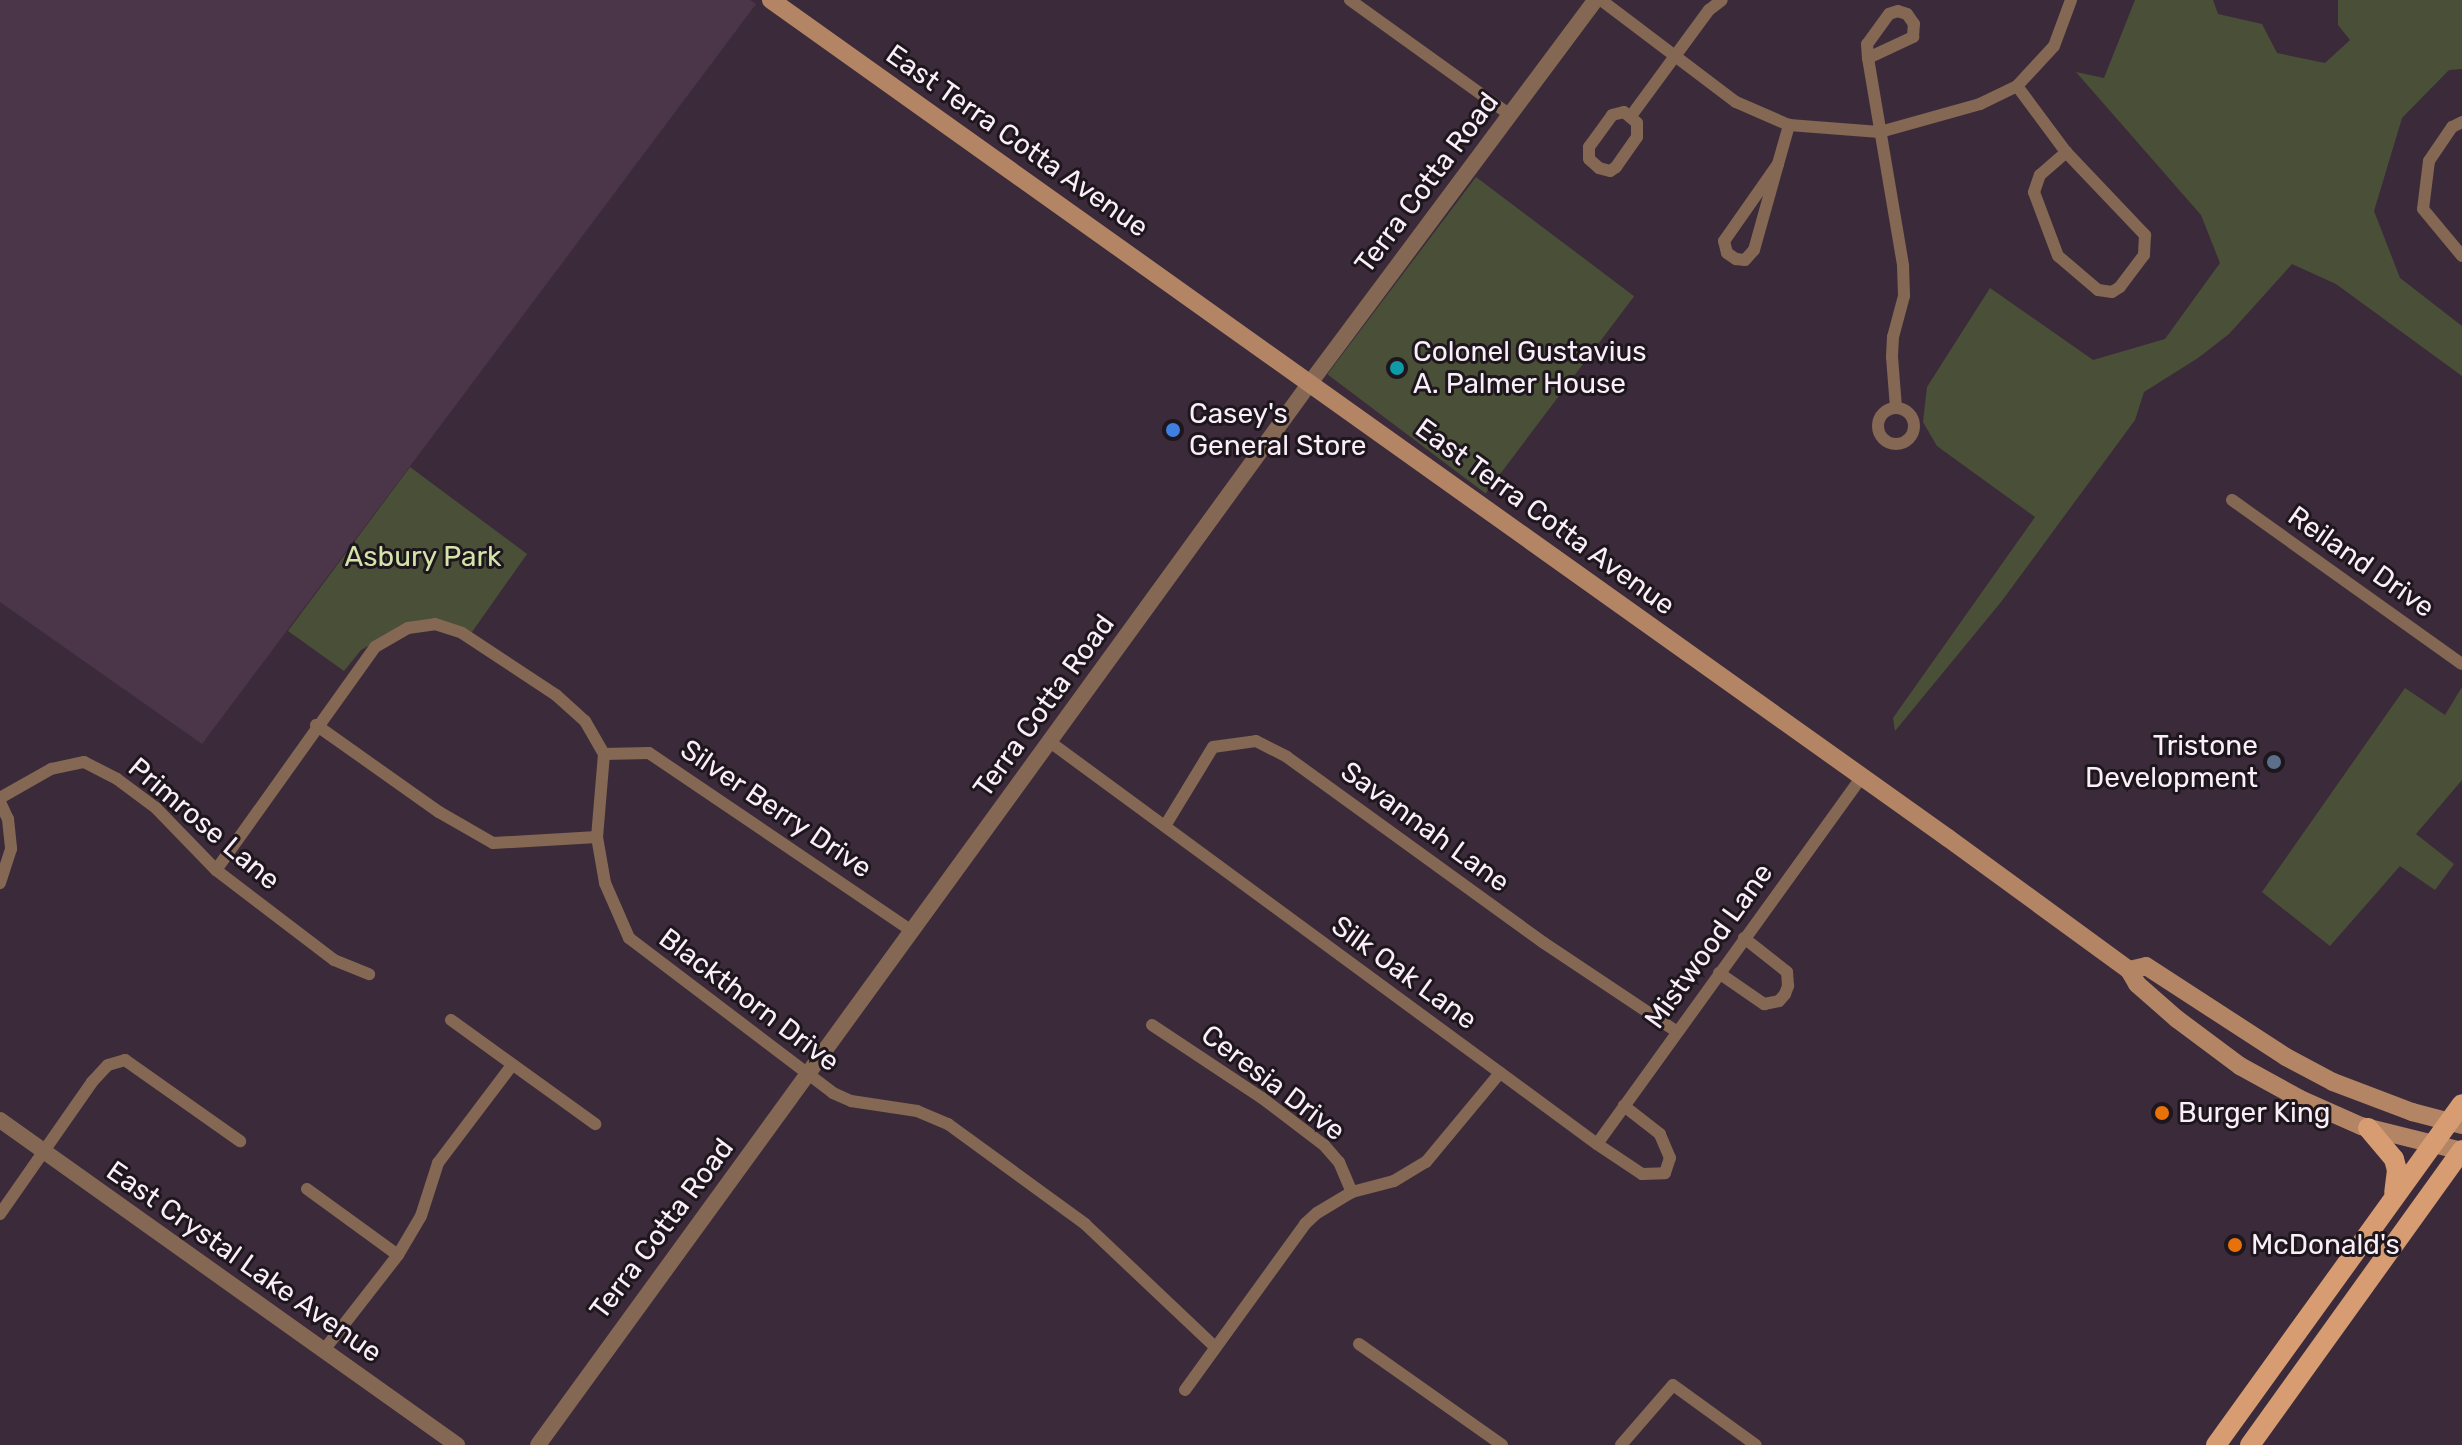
<!DOCTYPE html>
<style>
body{margin:0}
#map{position:relative;width:2462px;height:1445px;overflow:hidden;background:#3b2b3a;font-family:Rubik,sans-serif}
div>[style]{position:absolute}
[style*='--x']{left:calc(var(--x)*1px);top:calc(var(--y)*1px);width:calc(var(--w)*1px);rotate:calc(var(--a)*1deg)}
.built>*{inset:0;background:#4b3649}
.green>*{inset:0;background:#495037;transform-origin:0 0}
.minor>*{height:12px;margin:-6px;padding:0 6px;transform-origin:6px;border-radius:6px;background:#846853}
.minor>.ring{margin:-6px;padding:0;box-sizing:content-box;background:none;border:12px solid #846853;border-radius:50%}
.tertiary>*{height:16px;margin:-8px;padding:0 8px;transform-origin:8px;border-radius:8px;background:#846853}
.secondary>*{height:18px;margin:-9px;padding:0 9px;transform-origin:9px;border-radius:9px;background:#b38564}
.primary>*{height:20px;margin:-10px;padding:0 10px;transform-origin:10px;border-radius:10px;background:#d79c71}
.dots>*{width:22px;height:22px;translate:-50% -50%;box-sizing:border-box;border:4px solid #1e161d;border-radius:50%}
span{translate:-50% -50%;white-space:nowrap;text-align:center;line-height:1.15;-webkit-text-stroke:6px #1e161d;paint-order:stroke}
.street-label{font-size:28px;color:#faeff9}
.poi-label{font-size:28px;color:#faeff9}
.left{translate:0 -50%;text-align:left}
.right{translate:-100% -50%;text-align:right}
.park-label{font-size:28px;color:#d3e3aa}
</style>
<div id="map">
<div class="built">
<div style="clip-path:polygon(0 0,750px 0,756px 4px,202px 744px,0 602px)"></div>
</div>
<div class="green">
<div style="clip-path:polygon(2135px 0,2213px 0,2218px 14px,2262px 24px,2277px 53px,2325px 63px,2350px 40px,2338px 25px,2338px 0,2462px 0,2462px 69px,2449px 70px,2402px 118px,2374px 211px,2400px 278px,2462px 326px,2462px 376px,2336px 284px,2292px 264px,2229px 334px,2198px 358px,2144px 392px,2135px 420px,2001px 602px,1895px 731px,1893px 718px,2035px 517px,1937px 446px,1923px 422px,1927px 387px,1990px 288px,2093px 360px,2165px 339px,2220px 263px,2201px 215px,2076px 72px,2104px 78px)"></div>
<div style="left:1476px;top:177px;width:198px;height:247px;rotate:37deg"></div>
<div style="clip-path:polygon(410px 467px,527px 554px,472px 632px,435px 621px,407px 624px,361px 650px,344px 671px,288px 631px)"></div>
<div style="clip-path:polygon(2462px 687px,2462px 780px,2416px 834px,2454px 864px,2435px 890px,2400px 866px,2330px 946px,2262px 892px,2405px 688px,2445px 715px)"></div>
</div>
<div class="minor">
<div style="--x:1350;--y:0;--w:197;--a:35.7"></div>
<div style="--x:1601;--y:0;--w:169;--a:37.1"></div>
<div style="--x:1736;--y:102;--w:58;--a:23.5"></div>
<div style="--x:1789;--y:125;--w:91;--a:4.4"></div>
<div style="--x:1880;--y:132;--w:104;--a:-15.6"></div>
<div style="--x:1980;--y:104;--w:41;--a:-25.9"></div>
<div style="--x:2017;--y:86;--w:54;--a:-47.2"></div>
<div style="--x:2054;--y:46;--w:49;--a:-69.7"></div>
<div style="--x:1868;--y:58;--w:50;--a:-25"></div>
<div style="--x:1913;--y:37;--w:13;--a:-86"></div>
<div style="--x:1914;--y:24;--w:12;--a:-125"></div>
<div style="--x:1907;--y:14;--w:9;--a:-162"></div>
<div style="--x:1898;--y:11;--w:9;--a:162"></div>
<div style="--x:1889;--y:14;--w:37;--a:126"></div>
<div style="--x:1867;--y:44;--w:14;--a:86"></div>
<div style="--x:1868;--y:58;--w:211;--a:80.4"></div>
<div style="--x:1903;--y:266;--w:30;--a:88"></div>
<div style="--x:1904;--y:296;--w:42;--a:105"></div>
<div style="--x:1893;--y:337;--w:20;--a:93"></div>
<div style="--x:1892;--y:357;--w:51;--a:85.5"></div>
<div style="--x:2017;--y:86;--w:82;--a:53.4"></div>
<div style="--x:1624;--y:112;--w:17;--a:40"></div>
<div style="--x:1637;--y:123;--w:14;--a:90"></div>
<div style="--x:1637;--y:137;--w:37;--a:125"></div>
<div style="--x:1616;--y:167;--w:7;--a:146"></div>
<div style="--x:1610;--y:171;--w:11;--a:-165"></div>
<div style="--x:1599;--y:168;--w:13;--a:-138"></div>
<div style="--x:1589;--y:159;--w:12;--a:-90"></div>
<div style="--x:1589;--y:147;--w:39;--a:-54"></div>
<div style="--x:1612;--y:115;--w:12;--a:-14"></div>
<div style="--x:1631;--y:116;--w:132;--a:-53.7"></div>
<div style="--x:1709;--y:10;--w:16;--a:-38"></div>
<div style="--x:2462;--y:122;--w:11;--a:153"></div>
<div style="--x:2452;--y:127;--w:41;--a:124.1"></div>
<div style="--x:2429;--y:161;--w:48;--a:97.1"></div>
<div style="--x:2423;--y:209;--w:61;--a:50.3"></div>
<div style="--x:2066;--y:152;--w:115;--a:46.4"></div>
<div style="--x:2145;--y:235;--w:20;--a:93"></div>
<div style="--x:2144;--y:255;--w:40;--a:127"></div>
<div style="--x:2120;--y:287;--w:9;--a:148"></div>
<div style="--x:2112;--y:292;--w:14;--a:-172"></div>
<div style="--x:2098;--y:290;--w:52;--a:-139.6"></div>
<div style="--x:2058;--y:256;--w:68;--a:-110.6"></div>
<div style="--x:2034;--y:192;--w:18;--a:-71"></div>
<div style="--x:2040;--y:175;--w:35;--a:-41"></div>
<div style="--x:1778;--y:164;--w:94;--a:125"></div>
<div style="--x:1724;--y:241;--w:12;--a:76"></div>
<div style="--x:1727;--y:253;--w:11;--a:34"></div>
<div style="--x:1736;--y:259;--w:9;--a:6"></div>
<div style="--x:1745;--y:260;--w:13;--a:-48"></div>
<div style="--x:1754;--y:250;--w:89;--a:-74.4"></div>
<div style="--x:1778;--y:164;--w:41;--a:-74.2"></div>
<div class="ring" style="left:1878px;top:408px;width:24px;height:24px"></div>
<div style="--x:2232;--y:500;--w:282;--a:35.5"></div>
<div style="--x:316;--y:725;--w:151;--a:35.3"></div>
<div style="--x:439;--y:812;--w:62;--a:29.9"></div>
<div style="--x:493;--y:843;--w:104;--a:-3.3"></div>
<div style="--x:1050;--y:742;--w:679;--a:36.31"></div>
<div style="--x:1597;--y:1144;--w:54;--a:33.7"></div>
<div style="--x:1642;--y:1174;--w:23;--a:-2"></div>
<div style="--x:1665;--y:1173;--w:16;--a:-72"></div>
<div style="--x:1670;--y:1158;--w:26;--a:-113"></div>
<div style="--x:1660;--y:1134;--w:46;--a:-142.1"></div>
<div style="--x:604;--y:754;--w:45;--a:-1.3"></div>
<div style="--x:649;--y:753;--w:319;--a:34.1"></div>
<div style="--x:0;--y:798;--w:59;--a:-29.6"></div>
<div style="--x:51;--y:769;--w:34;--a:-12"></div>
<div style="--x:84;--y:762;--w:37;--a:27"></div>
<div style="--x:117;--y:779;--w:49;--a:36.6"></div>
<div style="--x:156;--y:808;--w:86;--a:45.9"></div>
<div style="--x:216;--y:870;--w:148;--a:37.3"></div>
<div style="--x:334;--y:960;--w:38;--a:22"></div>
<div style="--x:0;--y:802;--w:19;--a:65"></div>
<div style="--x:8;--y:819;--w:30;--a:84"></div>
<div style="--x:11;--y:849;--w:36;--a:108"></div>
<div style="--x:1165;--y:826;--w:92;--a:-58.7"></div>
<div style="--x:1213;--y:747;--w:43;--a:-7.9"></div>
<div style="--x:1256;--y:741;--w:35;--a:27"></div>
<div style="--x:1287;--y:757;--w:317;--a:35.9"></div>
<div style="--x:1544;--y:943;--w:159;--a:33.7"></div>
<div style="--x:216;--y:870;--w:274;--a:-54.5"></div>
<div style="--x:375;--y:647;--w:38;--a:-30"></div>
<div style="--x:408;--y:628;--w:27;--a:-8"></div>
<div style="--x:435;--y:624;--w:28;--a:18"></div>
<div style="--x:462;--y:633;--w:113;--a:33.4"></div>
<div style="--x:556;--y:695;--w:39;--a:42"></div>
<div style="--x:585;--y:721;--w:38;--a:60"></div>
<div style="--x:604;--y:754;--w:83;--a:94.8"></div>
<div style="--x:597;--y:837;--w:47;--a:80.1"></div>
<div style="--x:605;--y:883;--w:60;--a:66.4"></div>
<div style="--x:629;--y:938;--w:256;--a:37.2"></div>
<div style="--x:833;--y:1093;--w:20;--a:24"></div>
<div style="--x:851;--y:1101;--w:67;--a:8.6"></div>
<div style="--x:917;--y:1111;--w:34;--a:23"></div>
<div style="--x:948;--y:1124;--w:170;--a:36.1"></div>
<div style="--x:1085;--y:1224;--w:179;--a:43.4"></div>
<div style="--x:1719;--y:973;--w:55;--a:34.6"></div>
<div style="--x:1764;--y:1004;--w:15;--a:-11"></div>
<div style="--x:1779;--y:1001;--w:9;--a:-49"></div>
<div style="--x:1785;--y:994;--w:9;--a:-69"></div>
<div style="--x:1788;--y:986;--w:14;--a:-94"></div>
<div style="--x:1787;--y:972;--w:55;--a:-141.7"></div>
<div style="--x:451;--y:1020;--w:178;--a:35.8"></div>
<div style="--x:1152;--y:1025;--w:132;--a:33.6"></div>
<div style="--x:1262;--y:1098;--w:78;--a:37.2"></div>
<div style="--x:1324;--y:1145;--w:23;--a:49"></div>
<div style="--x:1339;--y:1162;--w:33;--a:67"></div>
<div style="--x:1597;--y:1144;--w:453;--a:-54.2"></div>
<div style="--x:307;--y:1189;--w:112;--a:36"></div>
<div style="--x:0;--y:1214;--w:161;--a:-55.1"></div>
<div style="--x:92;--y:1082;--w:23;--a:-47"></div>
<div style="--x:108;--y:1065;--w:18;--a:-16"></div>
<div style="--x:125;--y:1060;--w:141;--a:35.2"></div>
<div style="--x:1359;--y:1344;--w:175;--a:35.2"></div>
<div style="--x:324;--y:1350;--w:120;--a:-52.1"></div>
<div style="--x:398;--y:1255;--w:45;--a:-59.5"></div>
<div style="--x:421;--y:1216;--w:56;--a:-72.2"></div>
<div style="--x:438;--y:1163;--w:123;--a:-52.9"></div>
<div style="--x:1185;--y:1390;--w:205;--a:-54.1"></div>
<div style="--x:1305;--y:1224;--w:16;--a:-43"></div>
<div style="--x:1317;--y:1213;--w:41;--a:-31"></div>
<div style="--x:1352;--y:1192;--w:43;--a:-14.7"></div>
<div style="--x:1394;--y:1181;--w:37;--a:-31"></div>
<div style="--x:1426;--y:1162;--w:116;--a:-50.3"></div>
<div style="--x:1621;--y:1445;--w:79;--a:-49.1"></div>
<div style="--x:1673;--y:1385;--w:102;--a:35.9"></div>
</div>
<div class="tertiary">
<div style="--x:0;--y:1120;--w:561;--a:35.42"></div>
<div style="--x:538;--y:1445;--w:1313;--a:-53.99"></div>
<div style="--x:1310;--y:383;--w:477;--a:-53.3"></div>
</div>
<div class="secondary">
<div style="--x:771;--y:0;--w:1445;--a:35.45"></div>
<div style="--x:1948;--y:838;--w:224;--a:36.1"></div>
<div style="--x:2129;--y:970;--w:16;--a:60"></div>
<div style="--x:2137;--y:984;--w:53;--a:41.2"></div>
<div style="--x:2177;--y:1019;--w:79;--a:36.7"></div>
<div style="--x:2240;--y:1066;--w:68;--a:28.8"></div>
<div style="--x:2300;--y:1099;--w:67;--a:23.9"></div>
<div style="--x:2361;--y:1126;--w:104;--a:13.9"></div>
<div style="--x:2129;--y:970;--w:17;--a:-13"></div>
<div style="--x:2146;--y:966;--w:167;--a:33"></div>
<div style="--x:2286;--y:1057;--w:53;--a:28"></div>
<div style="--x:2333;--y:1082;--w:85;--a:20.8"></div>
<div style="--x:2412;--y:1112;--w:52;--a:14.6"></div>
</div>
<div class="primary">
<div style="--x:2368;--y:1128;--w:40;--a:50"></div>
<div style="--x:2394;--y:1159;--w:11;--a:75"></div>
<div style="--x:2397;--y:1170;--w:23;--a:97"></div>
<div style="--x:2216;--y:1445;--w:420;--a:-54.2"></div>
<div style="--x:2250;--y:1445;--w:363;--a:-54.3"></div>
</div>
<div class="dots">
<div style="left:1397px;top:368px;background:#0f9aa8"></div>
<div style="left:1173px;top:430px;background:#3f7fe0"></div>
<div style="left:2274px;top:762px;background:#5c6f8a"></div>
<div style="left:2162px;top:1113px;background:#e8710a"></div>
<div style="left:2235px;top:1245px;background:#e8710a"></div>
</div>
<div class="street-label">
<span style="left:1017px;top:141px;rotate:35deg">East Terra Cotta Avenue</span>
<span style="left:1427px;top:183px;rotate:-53deg">Terra Cotta Road</span>
<span style="left:1545px;top:517px;rotate:36deg">East Terra Cotta Avenue</span>
<span style="left:2361px;top:562px;rotate:35deg">Reiland Drive</span>
<span style="left:1044px;top:706px;rotate:-54deg">Terra Cotta Road</span>
<span style="left:776px;top:809px;rotate:34deg">Silver Berry Drive</span>
<span style="left:204px;top:824px;rotate:40deg">Primrose Lane</span>
<span style="left:1425px;top:827px;rotate:36deg">Savannah Lane</span>
<span style="left:1709px;top:946px;rotate:-54deg">Mistwood Lane</span>
<span style="left:1404px;top:973px;rotate:36deg">Silk Oak Lane</span>
<span style="left:749px;top:1000px;rotate:37deg">Blackthorn Drive</span>
<span style="left:1273px;top:1083px;rotate:37deg">Ceresia Drive</span>
<span style="left:662px;top:1229px;rotate:-53deg">Terra Cotta Road</span>
<span style="left:244px;top:1262px;rotate:35deg">East Crystal Lake Avenue</span>
</div>
<div class="poi-label">
<span class="left" style="left:1413px;top:368px">Colonel Gustavius<br>A. Palmer House</span>
<span class="left" style="left:1189px;top:430px">Casey's<br>General Store</span>
<span class="right" style="left:2258px;top:762px">Tristone<br>Development</span>
<span class="left" style="left:2178px;top:1113px">Burger King</span>
<span class="left" style="left:2251px;top:1245px">McDonald's</span>
</div>
<div class="park-label">
<span style="left:423px;top:557px">Asbury Park</span>
</div>
</div>
